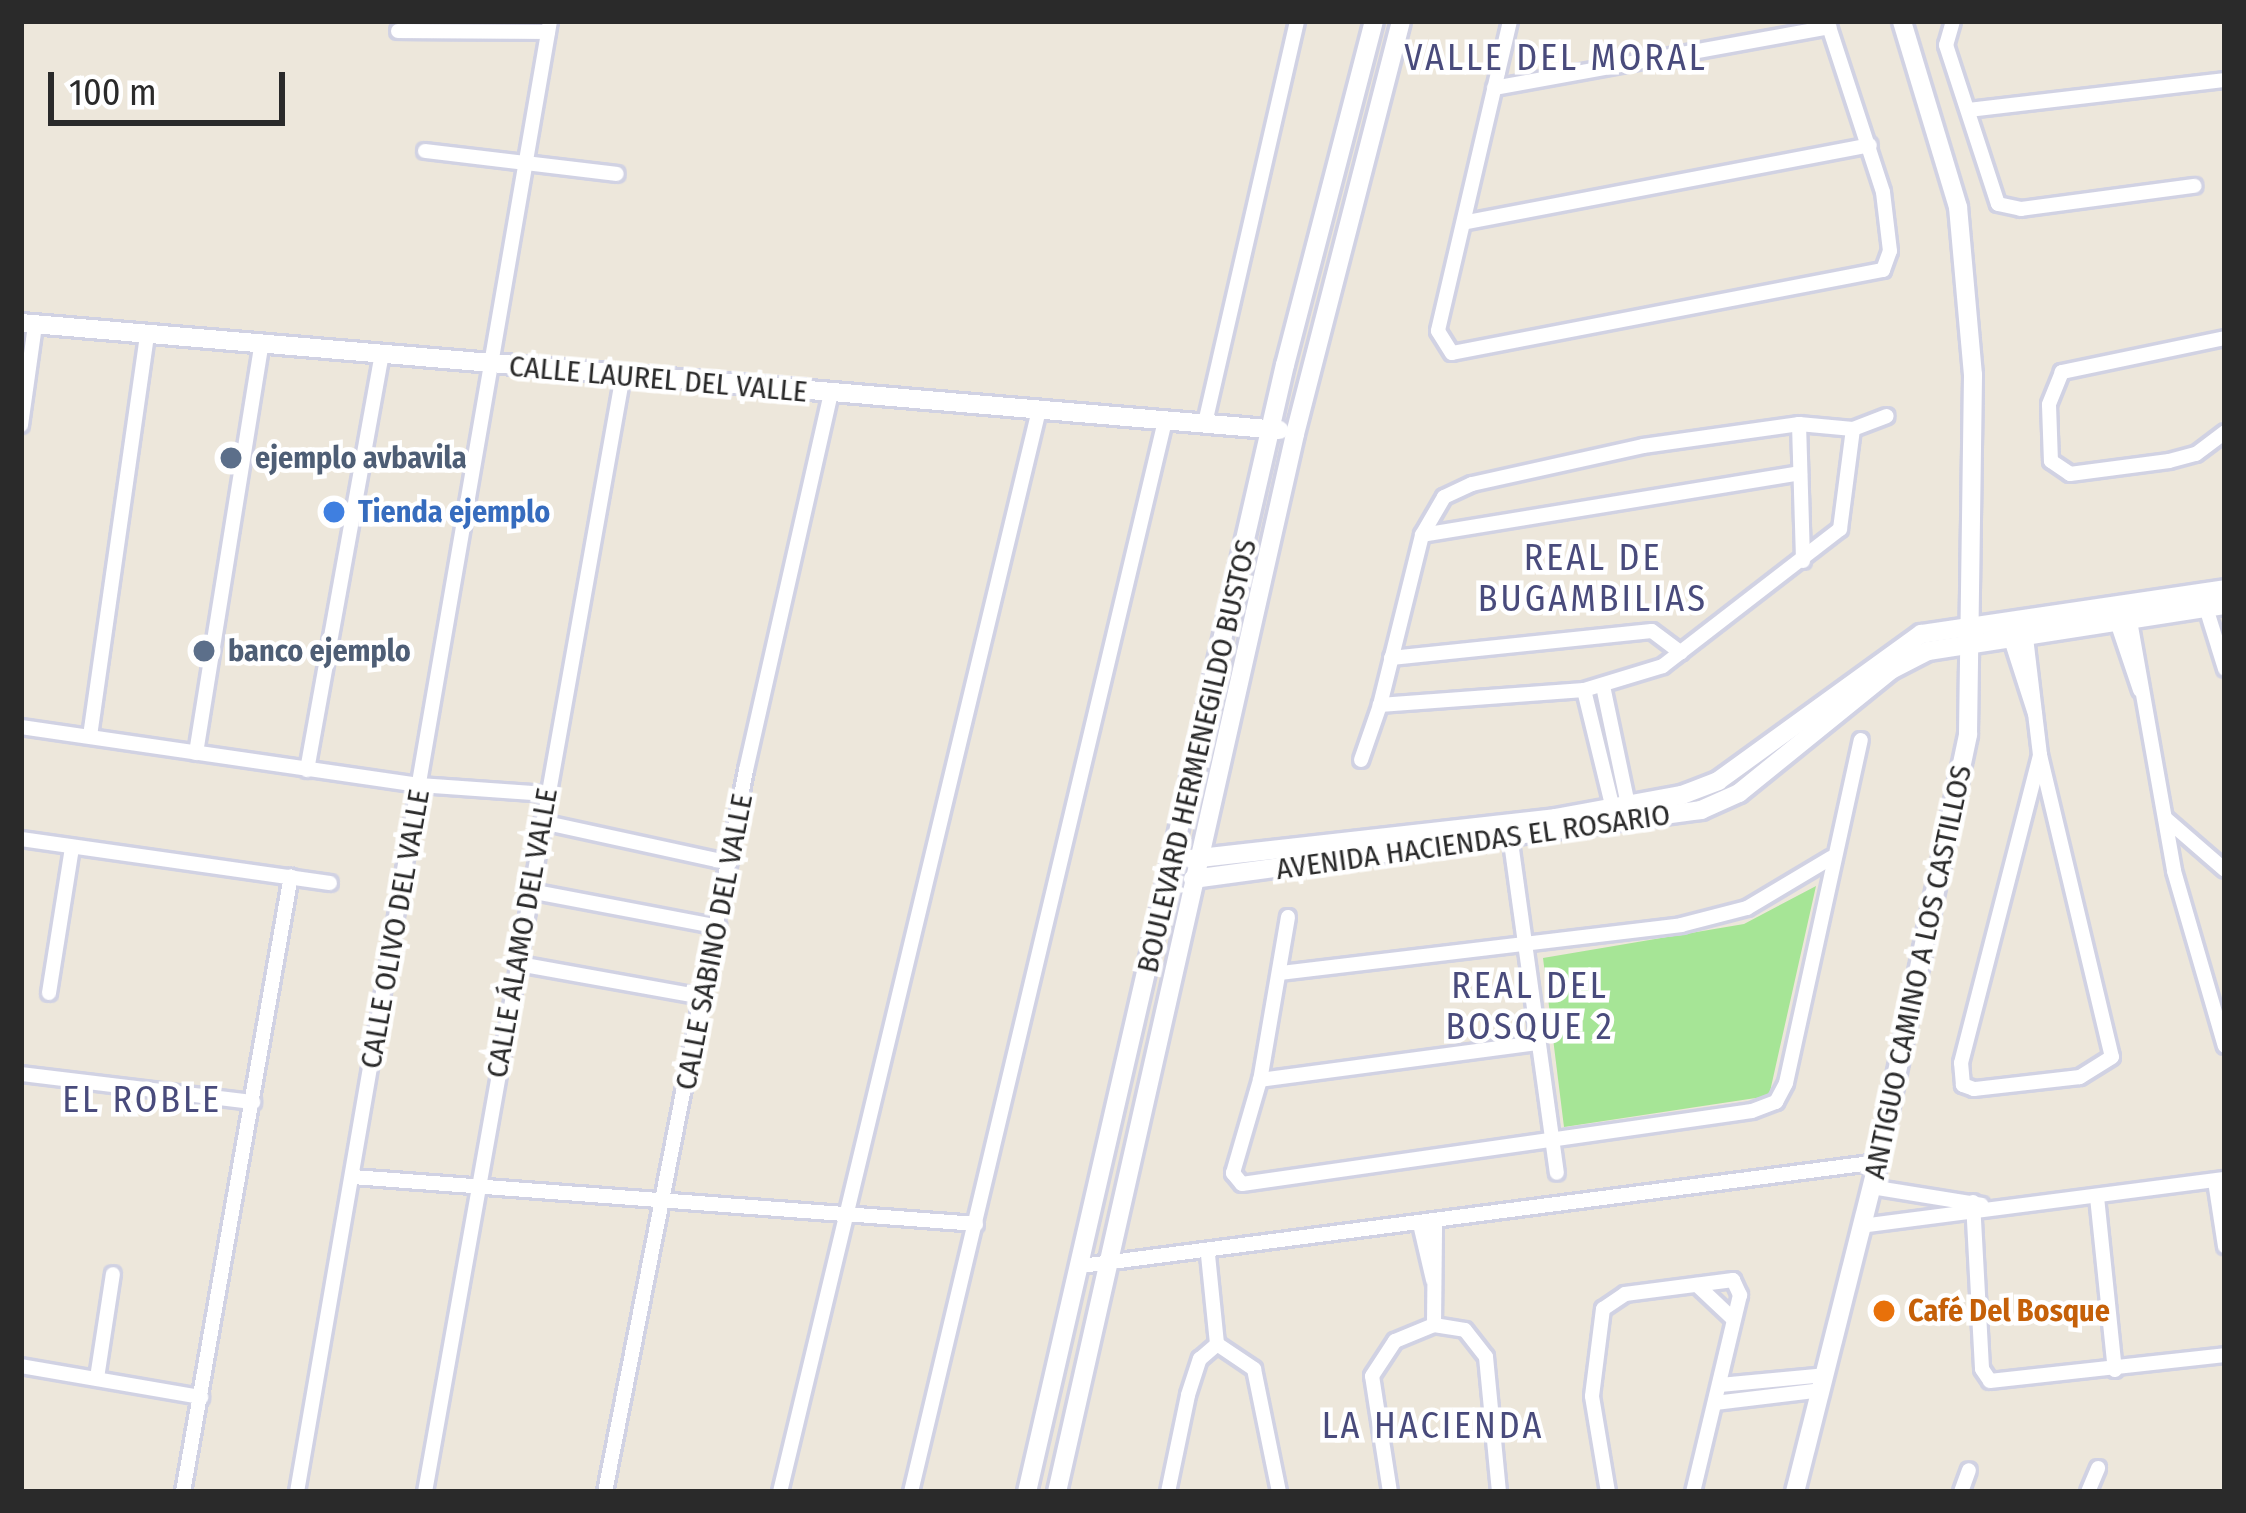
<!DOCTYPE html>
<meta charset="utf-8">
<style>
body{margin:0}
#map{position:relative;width:2246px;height:1513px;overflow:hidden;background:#ede7db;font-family:"Fira Sans Condensed",sans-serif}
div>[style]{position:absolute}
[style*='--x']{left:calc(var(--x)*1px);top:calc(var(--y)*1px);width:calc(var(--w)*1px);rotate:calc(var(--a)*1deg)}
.green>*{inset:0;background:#a6e596}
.roads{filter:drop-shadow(3px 0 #d1d2e3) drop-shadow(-3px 0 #d1d2e3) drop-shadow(0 3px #d1d2e3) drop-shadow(0 -3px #d1d2e3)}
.street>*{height:14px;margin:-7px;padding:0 7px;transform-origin:7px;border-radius:7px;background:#fff}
.secondary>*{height:18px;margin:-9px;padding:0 9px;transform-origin:9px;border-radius:9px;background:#fff}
.dots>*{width:33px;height:33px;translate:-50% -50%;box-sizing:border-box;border:6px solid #fff;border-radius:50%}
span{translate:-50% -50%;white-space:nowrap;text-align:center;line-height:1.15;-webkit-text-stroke:9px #fff;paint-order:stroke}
.street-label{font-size:30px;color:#2a2a2a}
.service-label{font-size:30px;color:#4e5e75;font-weight:700}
.left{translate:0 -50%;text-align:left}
.shop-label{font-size:30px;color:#366cbe;font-weight:700}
.food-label{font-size:30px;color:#c56008;font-weight:700}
.quarter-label{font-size:36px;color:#494b7c;letter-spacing:3px}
.frame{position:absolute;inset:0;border:24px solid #2a2a2a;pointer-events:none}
.scale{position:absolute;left:48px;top:72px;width:237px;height:54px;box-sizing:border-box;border:6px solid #2a2a2a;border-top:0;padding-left:15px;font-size:36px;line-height:42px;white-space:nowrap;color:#2a2a2a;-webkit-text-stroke:9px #fff;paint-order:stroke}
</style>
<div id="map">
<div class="green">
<div style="clip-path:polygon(1816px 886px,1769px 1096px,1564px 1127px,1543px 958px,1744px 924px)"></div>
</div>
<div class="roads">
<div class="street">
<div style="--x:1510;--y:21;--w:318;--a:103.1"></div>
<div style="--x:1438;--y:331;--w:26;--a:58"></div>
<div style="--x:1452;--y:353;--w:439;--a:-10.9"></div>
<div style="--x:1883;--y:270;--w:20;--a:-70"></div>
<div style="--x:1890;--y:251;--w:59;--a:-96.8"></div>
<div style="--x:1883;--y:192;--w:180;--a:-108.1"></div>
<div style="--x:1953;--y:21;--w:25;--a:106"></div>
<div style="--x:1946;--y:45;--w:167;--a:71.9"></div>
<div style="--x:1998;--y:204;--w:24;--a:12"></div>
<div style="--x:2021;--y:209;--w:175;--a:-7.6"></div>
<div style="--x:398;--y:31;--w:150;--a:0.4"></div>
<div style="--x:1494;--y:88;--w:341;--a:-10.3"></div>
<div style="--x:1969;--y:110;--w:258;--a:-6.7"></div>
<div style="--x:425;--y:151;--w:193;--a:6.8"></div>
<div style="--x:1467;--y:222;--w:410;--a:-10.8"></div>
<div style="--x:2225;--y:338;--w:167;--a:168.2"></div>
<div style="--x:2062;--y:372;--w:35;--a:112"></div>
<div style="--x:2049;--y:405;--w:56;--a:88"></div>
<div style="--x:2051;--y:461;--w:23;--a:34"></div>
<div style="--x:2070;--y:474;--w:100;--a:-7.5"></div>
<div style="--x:2169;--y:461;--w:28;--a:-15"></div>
<div style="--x:2196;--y:454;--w:36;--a:-37"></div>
<div style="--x:1205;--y:423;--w:412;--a:-77.1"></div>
<div style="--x:1799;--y:424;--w:54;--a:5.3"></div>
<div style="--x:1853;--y:429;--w:101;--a:97.4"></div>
<div style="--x:1840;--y:529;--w:224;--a:142.3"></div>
<div style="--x:1663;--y:666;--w:83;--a:163.1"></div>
<div style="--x:1584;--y:690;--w:205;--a:175.8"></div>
<div style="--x:1380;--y:705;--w:175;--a:-76.1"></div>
<div style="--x:1422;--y:535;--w:44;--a:-59.9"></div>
<div style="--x:1444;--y:497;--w:31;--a:-25"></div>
<div style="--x:1472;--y:484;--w:175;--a:-12.5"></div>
<div style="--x:1643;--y:446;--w:158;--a:-8"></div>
<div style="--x:1799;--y:424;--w:137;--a:88.3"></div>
<div style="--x:21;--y:425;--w:101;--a:-82"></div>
<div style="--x:1853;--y:429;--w:36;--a:-21"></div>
<div style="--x:1422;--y:535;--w:383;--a:-9.3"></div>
<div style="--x:2204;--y:601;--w:71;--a:72.8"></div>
<div style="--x:2129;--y:615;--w:260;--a:80"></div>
<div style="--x:2174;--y:871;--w:182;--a:73.8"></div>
<div style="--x:2115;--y:616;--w:78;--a:71.3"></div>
<div style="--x:2025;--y:629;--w:127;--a:83.2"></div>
<div style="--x:2040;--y:755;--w:310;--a:76.6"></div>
<div style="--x:2112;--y:1057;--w:38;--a:148"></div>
<div style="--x:2080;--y:1077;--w:107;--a:173.5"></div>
<div style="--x:1974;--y:1089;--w:12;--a:-160"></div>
<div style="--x:1963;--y:1085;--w:22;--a:-95"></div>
<div style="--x:1961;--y:1063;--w:318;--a:-75.6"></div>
<div style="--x:2009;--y:633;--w:85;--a:72.2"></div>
<div style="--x:1391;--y:658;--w:262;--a:-5.9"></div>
<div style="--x:1652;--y:631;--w:36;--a:37"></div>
<div style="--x:1603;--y:686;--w:131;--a:78.1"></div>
<div style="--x:1584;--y:690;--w:127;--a:76.3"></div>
<div style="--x:21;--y:727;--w:402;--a:8.3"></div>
<div style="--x:419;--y:785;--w:128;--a:4"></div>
<div style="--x:90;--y:736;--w:406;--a:-81.9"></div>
<div style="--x:196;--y:753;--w:412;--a:-80.9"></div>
<div style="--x:1361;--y:760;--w:58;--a:-70.9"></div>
<div style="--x:307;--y:770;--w:419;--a:-79.8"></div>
<div style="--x:2165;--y:818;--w:79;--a:40.9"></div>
<div style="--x:542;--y:822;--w:192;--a:12.3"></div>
<div style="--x:1509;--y:828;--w:348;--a:82.1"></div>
<div style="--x:21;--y:839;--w:312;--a:8.1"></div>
<div style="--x:530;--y:891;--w:192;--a:10.8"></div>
<div style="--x:1288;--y:917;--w:165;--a:99.7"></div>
<div style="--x:1260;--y:1080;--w:97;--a:106.2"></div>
<div style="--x:1233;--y:1173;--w:14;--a:51"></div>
<div style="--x:1242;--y:1184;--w:515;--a:-8.15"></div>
<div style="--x:1752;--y:1111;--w:26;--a:-21"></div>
<div style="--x:1776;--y:1102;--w:21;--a:-62"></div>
<div style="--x:1786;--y:1083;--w:351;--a:-77.7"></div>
<div style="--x:519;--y:964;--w:187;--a:10.2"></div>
<div style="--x:1280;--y:973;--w:404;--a:-6.8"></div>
<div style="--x:1681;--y:925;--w:68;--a:-14.4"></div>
<div style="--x:1747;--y:908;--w:98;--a:-30.8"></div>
<div style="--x:49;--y:993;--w:148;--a:-81"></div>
<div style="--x:21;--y:1074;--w:234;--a:6.9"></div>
<div style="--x:1260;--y:1080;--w:280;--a:-7.6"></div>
<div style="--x:353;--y:1177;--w:625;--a:4.31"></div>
<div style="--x:2215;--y:1181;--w:66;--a:81.3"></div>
<div style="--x:1871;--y:1187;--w:112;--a:9.2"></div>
<div style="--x:2097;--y:1197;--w:174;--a:84.1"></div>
<div style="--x:1973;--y:1202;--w:167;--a:86.9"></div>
<div style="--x:1982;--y:1369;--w:14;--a:56"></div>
<div style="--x:1990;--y:1381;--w:236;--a:-6.3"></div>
<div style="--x:1420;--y:1224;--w:57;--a:76.9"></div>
<div style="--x:1861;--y:1226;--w:367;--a:-7.4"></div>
<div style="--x:1208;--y:1255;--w:89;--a:84.2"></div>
<div style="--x:1081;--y:1266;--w:804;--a:-7.43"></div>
<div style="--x:1697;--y:1285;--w:48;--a:43.3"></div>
<div style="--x:1434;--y:1325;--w:103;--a:-89.4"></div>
<div style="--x:1217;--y:1344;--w:45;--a:34"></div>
<div style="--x:1254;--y:1369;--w:126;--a:78.5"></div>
<div style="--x:21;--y:1366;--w:183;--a:9.8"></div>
<div style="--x:97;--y:1378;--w:105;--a:-81.3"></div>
<div style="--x:1720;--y:1385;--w:105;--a:-5.4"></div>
<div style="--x:1715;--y:1403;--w:108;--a:-6.9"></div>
<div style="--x:183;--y:1492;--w:625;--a:-80.06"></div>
<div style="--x:297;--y:1492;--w:1493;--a:-80.24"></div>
<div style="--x:425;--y:1492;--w:1134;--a:-79.95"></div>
<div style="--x:605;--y:1492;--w:736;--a:-78.95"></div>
<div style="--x:746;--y:770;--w:385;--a:-77.3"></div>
<div style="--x:780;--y:1492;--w:1113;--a:-76.54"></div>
<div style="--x:911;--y:1492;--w:1101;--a:-76.66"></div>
<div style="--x:1168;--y:1492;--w:99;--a:-78.3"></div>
<div style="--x:1188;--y:1395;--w:38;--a:-72"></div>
<div style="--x:1200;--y:1359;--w:23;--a:-41"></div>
<div style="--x:1390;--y:1492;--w:117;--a:-98.8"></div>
<div style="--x:1372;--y:1376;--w:42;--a:-56.7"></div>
<div style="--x:1395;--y:1341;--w:42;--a:-22.3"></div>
<div style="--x:1434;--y:1325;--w:31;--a:9"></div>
<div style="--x:1465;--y:1330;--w:34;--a:52"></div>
<div style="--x:1486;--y:1357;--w:136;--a:84.5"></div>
<div style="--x:1608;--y:1492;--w:97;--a:-99.5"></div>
<div style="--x:1592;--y:1396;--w:88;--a:-82.8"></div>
<div style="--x:1603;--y:1309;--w:27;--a:-34"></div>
<div style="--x:1625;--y:1294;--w:109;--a:-7.4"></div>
<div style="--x:1733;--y:1280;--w:17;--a:65"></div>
<div style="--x:1740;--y:1295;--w:203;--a:103.4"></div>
<div style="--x:1961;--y:1492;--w:23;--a:-70"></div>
<div style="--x:2088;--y:1492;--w:26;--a:-67"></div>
</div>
<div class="secondary">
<div style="--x:21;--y:323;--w:1263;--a:4.86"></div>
<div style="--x:1191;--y:859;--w:366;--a:-6.4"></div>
<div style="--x:1555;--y:818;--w:129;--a:-10.3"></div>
<div style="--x:1682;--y:795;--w:39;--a:-21"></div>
<div style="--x:1718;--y:781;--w:251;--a:-35.9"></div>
<div style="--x:1921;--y:634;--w:307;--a:-8.4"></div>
<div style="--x:1193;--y:879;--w:513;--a:-7.73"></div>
<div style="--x:1701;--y:810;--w:42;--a:-24.1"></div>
<div style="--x:1739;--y:793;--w:196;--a:-39"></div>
<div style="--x:1891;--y:670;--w:42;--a:-27.2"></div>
<div style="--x:1928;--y:651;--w:301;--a:-8.8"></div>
<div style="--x:1027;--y:1492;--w:1156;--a:-77.11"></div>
<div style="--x:1285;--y:365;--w:355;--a:-75.5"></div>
<div style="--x:1057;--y:1492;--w:1084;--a:-77.32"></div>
<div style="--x:1295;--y:434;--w:426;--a:-75.6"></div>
<div style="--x:1795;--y:1492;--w:340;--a:-75.9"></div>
<div style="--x:1878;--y:1162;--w:437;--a:-78.1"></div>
<div style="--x:1968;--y:734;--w:359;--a:-89.2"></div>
<div style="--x:1973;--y:375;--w:169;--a:-95.1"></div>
<div style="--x:1958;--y:207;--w:194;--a:-106.8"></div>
</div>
</div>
<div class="dots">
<div style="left:231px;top:458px;background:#5c6f8a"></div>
<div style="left:334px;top:512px;background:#3f7fe0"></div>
<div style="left:204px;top:651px;background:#5c6f8a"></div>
<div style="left:1884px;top:1311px;background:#e8710a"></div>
</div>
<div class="street-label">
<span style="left:658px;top:379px;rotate:5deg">CALLE LAUREL DEL VALLE</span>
<span style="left:1197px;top:756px;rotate:-77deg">BOULEVARD HERMENEGILDO BUSTOS</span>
<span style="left:1473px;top:842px;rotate:-8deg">AVENIDA HACIENDAS EL ROSARIO</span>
<span style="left:395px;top:929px;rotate:-80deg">CALLE OLIVO DEL VALLE</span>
<span style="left:522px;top:933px;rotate:-80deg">CALLE ÁLAMO DEL VALLE</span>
<span style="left:714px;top:942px;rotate:-79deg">CALLE SABINO DEL VALLE</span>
<span style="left:1918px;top:972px;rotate:-78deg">ANTIGUO CAMINO A LOS CASTILLOS</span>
</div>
<div class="service-label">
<span class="left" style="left:255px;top:458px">ejemplo avbavila</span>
<span class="left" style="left:228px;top:651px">banco ejemplo</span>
</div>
<div class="shop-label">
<span class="left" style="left:358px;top:512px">Tienda ejemplo</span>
</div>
<div class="food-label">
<span class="left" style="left:1908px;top:1311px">Café Del Bosque</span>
</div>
<div class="quarter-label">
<span style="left:1556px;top:59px">VALLE DEL MORAL</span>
<span style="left:1593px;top:579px">REAL DE<br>BUGAMBILIAS</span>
<span style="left:1530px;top:1007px">REAL DEL<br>BOSQUE 2</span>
<span style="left:142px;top:1101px">EL ROBLE</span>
<span style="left:1433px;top:1427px">LA HACIENDA</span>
</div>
<div class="frame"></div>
<div class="scale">100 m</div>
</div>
